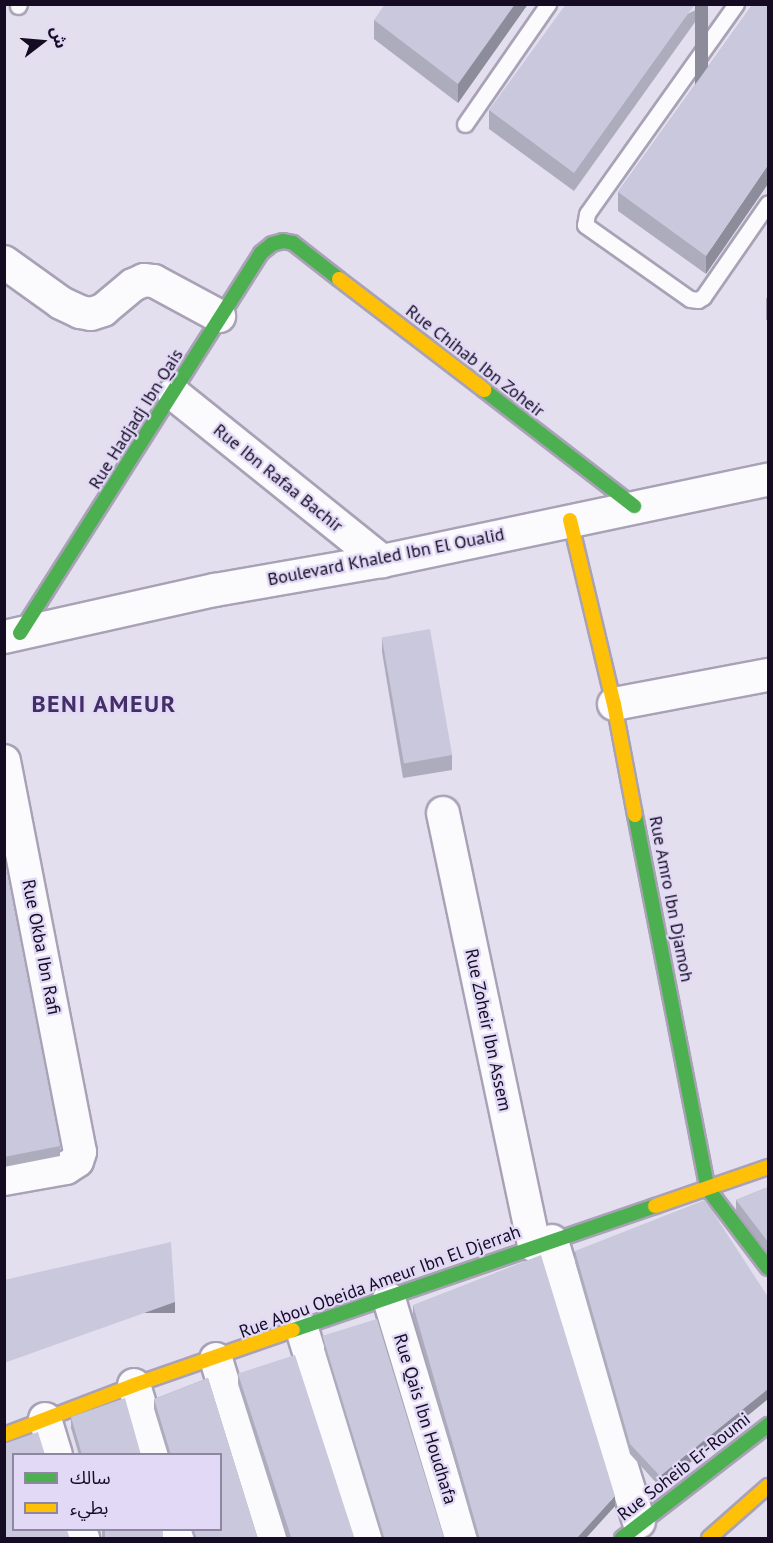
<!DOCTYPE html>
<meta charset="utf-8">
<style>
body{margin:0}
#map{position:relative;width:773px;height:1543px;overflow:hidden;background:#e4dfef;font-family:"PT Sans","Noto Sans Arabic",sans-serif}
div>[style]{position:absolute}
[style*='--x']{left:calc(var(--x)*1px);top:calc(var(--y)*1px);width:calc(var(--w)*1px);rotate:calc(var(--a)*1deg)}
.roads{filter:drop-shadow(2px 0 #a9a2b6) drop-shadow(-2px 0 #a9a2b6) drop-shadow(0 2px #a9a2b6) drop-shadow(0 -2px #a9a2b6)}
.lane>*{height:15px;margin:-7.5px;padding:0 7.5px;transform-origin:7.5px;border-radius:7.5px;background:#fbfafd}
.street>*{height:32px;margin:-16px;padding:0 16px;transform-origin:16px;border-radius:16px;background:#fbfafd}
.fast>*{height:14px;margin:-7px;padding:0 7px;transform-origin:7px;border-radius:7px;background:#4caf50}
.slow>*{height:14px;margin:-7px;padding:0 7px;transform-origin:7px;border-radius:7px;background:#ffc107}
.wall>*{inset:0;background:#adacbd;transform-origin:0 0}
.shaded-wall>*{inset:0;background:#8d8c9a;transform-origin:0 0}
.building>*{inset:0;background:#c9c8dc;transform-origin:0 0}
span{translate:-50% -50%;white-space:nowrap;text-align:center;line-height:1.15;-webkit-text-stroke:4.5px #e1d9f5;paint-order:stroke}
.street-label{font-size:18px;color:#150c24}
.district-label{font-size:24px;color:#442e68;font-weight:700;letter-spacing:1.5px}
.frame{position:absolute;inset:0;border:6px solid #150c24;pointer-events:none}
.legend{position:absolute;left:12px;top:1453px;width:210px;height:78px;box-sizing:border-box;background:#e1d9f5;border:2px solid #8f87a1;margin:0;padding:8px 10px;list-style:none;font-size:18px;color:#150c24}
.legend li{display:flex;align-items:center;gap:12px;height:30px}
.legend b{width:30px;border:2px solid #8f87a1}
.north{position:absolute;left:12px;top:12px;width:60px;height:60px;-webkit-text-stroke:4px #e1d9f5;paint-order:stroke;rotate:74deg;font-size:16px;font-weight:700;line-height:24px;text-align:center;color:#150c24}
.north::after{content:'';display:block;margin:auto;width:21px;height:27px;background:#150c24;clip-path:polygon(50% 0,100% 100%,50% 72%,0 100%)}
</style>
<div id="map">
<div class="roads">
<div class="lane">
<div style="--x:736;--y:4;--w:257;--a:125.4"></div>
<div style="--x:587;--y:214;--w:11;--a:100"></div>
<div style="--x:585;--y:225;--w:128;--a:35.2"></div>
<div style="--x:690;--y:299;--w:8;--a:7"></div>
<div style="--x:698;--y:300;--w:6;--a:-31"></div>
<div style="--x:703;--y:297;--w:114;--a:-55.3"></div>
<div style="--x:18;--y:6;--w:2;--a:-63"></div>
<div style="--x:465;--y:124;--w:146;--a:-55.3"></div>
</div>
<div class="street">
<div style="--x:4;--y:262;--w:70;--a:35.7"></div>
<div style="--x:61;--y:303;--w:21;--a:25"></div>
<div style="--x:80;--y:312;--w:11;--a:10"></div>
<div style="--x:91;--y:314;--w:13;--a:-18"></div>
<div style="--x:103;--y:310;--w:39;--a:-40"></div>
<div style="--x:133;--y:285;--w:12;--a:-24"></div>
<div style="--x:144;--y:280;--w:10;--a:6"></div>
<div style="--x:154;--y:281;--w:74;--a:28.3"></div>
<div style="--x:174;--y:394;--w:267;--a:38.8"></div>
<div style="--x:4;--y:637;--w:216;--a:-12.6"></div>
<div style="--x:215;--y:590;--w:169;--a:-9.9"></div>
<div style="--x:382;--y:561;--w:394;--a:-11.9"></div>
<div style="--x:614;--y:704;--w:157;--a:-10.7"></div>
<div style="--x:4;--y:761;--w:398;--a:79"></div>
<div style="--x:80;--y:1152;--w:9;--a:108"></div>
<div style="--x:77;--y:1161;--w:13;--a:148"></div>
<div style="--x:66;--y:1168;--w:63;--a:169.9"></div>
<div style="--x:443;--y:813;--w:442;--a:78.1"></div>
<div style="--x:552;--y:1241;--w:294;--a:72.8"></div>
<div style="--x:389;--y:1299;--w:250;--a:73.2"></div>
<div style="--x:302;--y:1329;--w:219;--a:73"></div>
<div style="--x:216;--y:1359;--w:187;--a:73.2"></div>
<div style="--x:134;--y:1385;--w:72;--a:73.1"></div>
<div style="--x:45;--y:1419;--w:37;--a:73"></div>
<div style="--x:80;--y:1530;--w:9;--a:69"></div>
<div style="--x:177;--y:1530;--w:9;--a:69"></div>
</div>
<div class="fast">
<div style="--x:484;--y:390;--w:190;--a:37.7"></div>
<div style="--x:20;--y:633;--w:450;--a:-57.6"></div>
<div style="--x:261;--y:253;--w:14;--a:-39"></div>
<div style="--x:272;--y:244;--w:11;--a:-15"></div>
<div style="--x:283;--y:241;--w:10;--a:11"></div>
<div style="--x:293;--y:243;--w:58;--a:38"></div>
<div style="--x:635;--y:815;--w:381;--a:79"></div>
<div style="--x:708;--y:1189;--w:99;--a:52.8"></div>
<div style="--x:293;--y:1330;--w:383;--a:-18.9"></div>
<div style="--x:622;--y:1538;--w:185;--a:-37.7"></div>
</div>
<div class="slow">
<div style="--x:339;--y:279;--w:183;--a:37.4"></div>
<div style="--x:570;--y:520;--w:189;--a:76.6"></div>
<div style="--x:614;--y:704;--w:113;--a:79.3"></div>
<div style="--x:655;--y:1206;--w:120;--a:-19"></div>
<div style="--x:4;--y:1435;--w:139;--a:-21"></div>
<div style="--x:134;--y:1385;--w:168;--a:-19.1"></div>
<div style="--x:709;--y:1538;--w:79;--a:-41.4"></div>
</div>
</div>
<div class="wall">
<div style="clip-path:polygon(528px 4px,458px 103px,374px 39px,374px 20px)"></div>
<div style="clip-path:polygon(708px 4px,574px 191px,489px 129px,489px 110px)"></div>
<div style="clip-path:polygon(753px 4px,706px 274px,618px 211px,618px 192px)"></div>
<div style="left:768px;top:298px;width:22px;height:2px;rotate:90deg"></div>
<div style="clip-path:polygon(382px 637px,452px 755px,452px 770px,403px 778px,382px 652px)"></div>
<div style="clip-path:polygon(4px 860px,60px 1146px,60px 1156px,4px 1167px)"></div>
<div style="clip-path:polygon(768px 1187px,768px 1252px,736px 1211px,736px 1200px)"></div>
<div style="clip-path:polygon(575px 1251px,768px 1297px,768px 1399px,660px 1487px,630px 1454px,575px 1262px)"></div>
<div style="clip-path:polygon(413px 1305px,615px 1506px,585px 1539px,477px 1539px,413px 1315px)"></div>
<div style="clip-path:polygon(324px 1339px,444px 1539px,382px 1539px,324px 1349px)"></div>
<div style="clip-path:polygon(238px 1373px,354px 1539px,287px 1539px,238px 1384px)"></div>
<div style="clip-path:polygon(208px 1378px,258px 1539px,194px 1539px,191px 1530px,220px 1530px,220px 1455px,168px 1455px,154px 1409px,154px 1399px)"></div>
<div style="clip-path:polygon(71px 1417px,141px 1455px,79px 1455px,71px 1428px)"></div>
<div style="left:102px;top:1530px;width:61px;height:9px"></div>
</div>
<div class="shaded-wall">
<div style="clip-path:polygon(515px 4px,528px 4px,458px 103px,458px 84px)"></div>
<div style="left:695px;top:4px;width:13px;height:208px"></div>
<div style="clip-path:polygon(768px 165px,768px 184px,706px 274px,706px 256px)"></div>
<div style="left:175px;top:1302px;width:11px;height:182px;rotate:90deg"></div>
<div style="clip-path:polygon(768px 1389px,768px 1399px,660px 1487px,660px 1476px)"></div>
<div style="clip-path:polygon(615px 1496px,615px 1506px,585px 1539px,576px 1539px)"></div>
</div>
<div class="building">
<div style="clip-path:polygon(385px 4px,515px 4px,458px 84px,374px 20px)"></div>
<div style="clip-path:polygon(566px 4px,695px 4px,574px 173px,489px 110px)"></div>
<div style="clip-path:polygon(753px 4px,768px 4px,768px 165px,706px 256px,618px 192px)"></div>
<div style="left:430px;top:629px;width:128px;height:49px;rotate:80deg"></div>
<div style="clip-path:polygon(4px 860px,60px 1146px,4px 1157px)"></div>
<div style="clip-path:polygon(768px 1187px,768px 1242px,736px 1200px)"></div>
<div style="clip-path:polygon(705px 1200px,768px 1297px,768px 1389px,660px 1476px,630px 1444px,575px 1251px)"></div>
<div style="clip-path:polygon(171px 1242px,175px 1302px,4px 1363px,4px 1280px)"></div>
<div style="clip-path:polygon(541px 1255px,615px 1496px,576px 1539px,480px 1539px,413px 1305px)"></div>
<div style="left:377px;top:1319px;width:230px;height:57px;rotate:73deg"></div>
<div style="left:295px;top:1355px;width:193px;height:60px;rotate:72deg"></div>
<div style="clip-path:polygon(208px 1378px,258px 1539px,197px 1539px,194px 1530px,220px 1530px,220px 1455px,171px 1455px,154px 1399px)"></div>
<div style="clip-path:polygon(125px 1398px,141px 1455px,82px 1455px,71px 1417px)"></div>
<div style="clip-path:polygon(38px 1432px,45px 1455px,14px 1455px,14px 1530px,67px 1530px,70px 1539px,4px 1539px,4px 1444px)"></div>
<div style="left:105px;top:1530px;width:58px;height:9px"></div>
</div>
<div class="street-label">
<span style="left:475px;top:361px;rotate:38deg">Rue Chihab Ibn Zoheir</span>
<span style="left:136px;top:419px;rotate:-58deg">Rue Hadjadj Ibn Qais</span>
<span style="left:278px;top:478px;rotate:39deg">Rue Ibn Rafaa Bachir</span>
<span style="left:386px;top:557px;rotate:-11deg">Boulevard Khaled Ibn El Oualid</span>
<span style="left:671px;top:899px;rotate:79deg">Rue Amro Ibn Djamoh</span>
<span style="left:41px;top:947px;rotate:79deg">Rue Okba Ibn Rafi</span>
<span style="left:488px;top:1030px;rotate:78deg">Rue Zoheir Ibn Assem</span>
<span style="left:380px;top:1282px;rotate:-20deg">Rue Abou Obeida Ameur Ibn El Djerrah</span>
<span style="left:425px;top:1419px;rotate:73deg">Rue Qais Ibn Houdhafa</span>
<span style="left:684px;top:1467px;rotate:-38deg">Rue Soheib Er-Roumi</span>
</div>
<div class="district-label">
<span style="left:104px;top:704px">BENI AMEUR</span>
</div>
<div class="frame"></div>
<ul class="legend">
<li><b style="height:8px;background:#4caf50"></b>سالك</li>
<li><b style="height:8px;background:#ffc107"></b>بطيء</li>
</ul>
<div class="north">ش</div>
</div>
